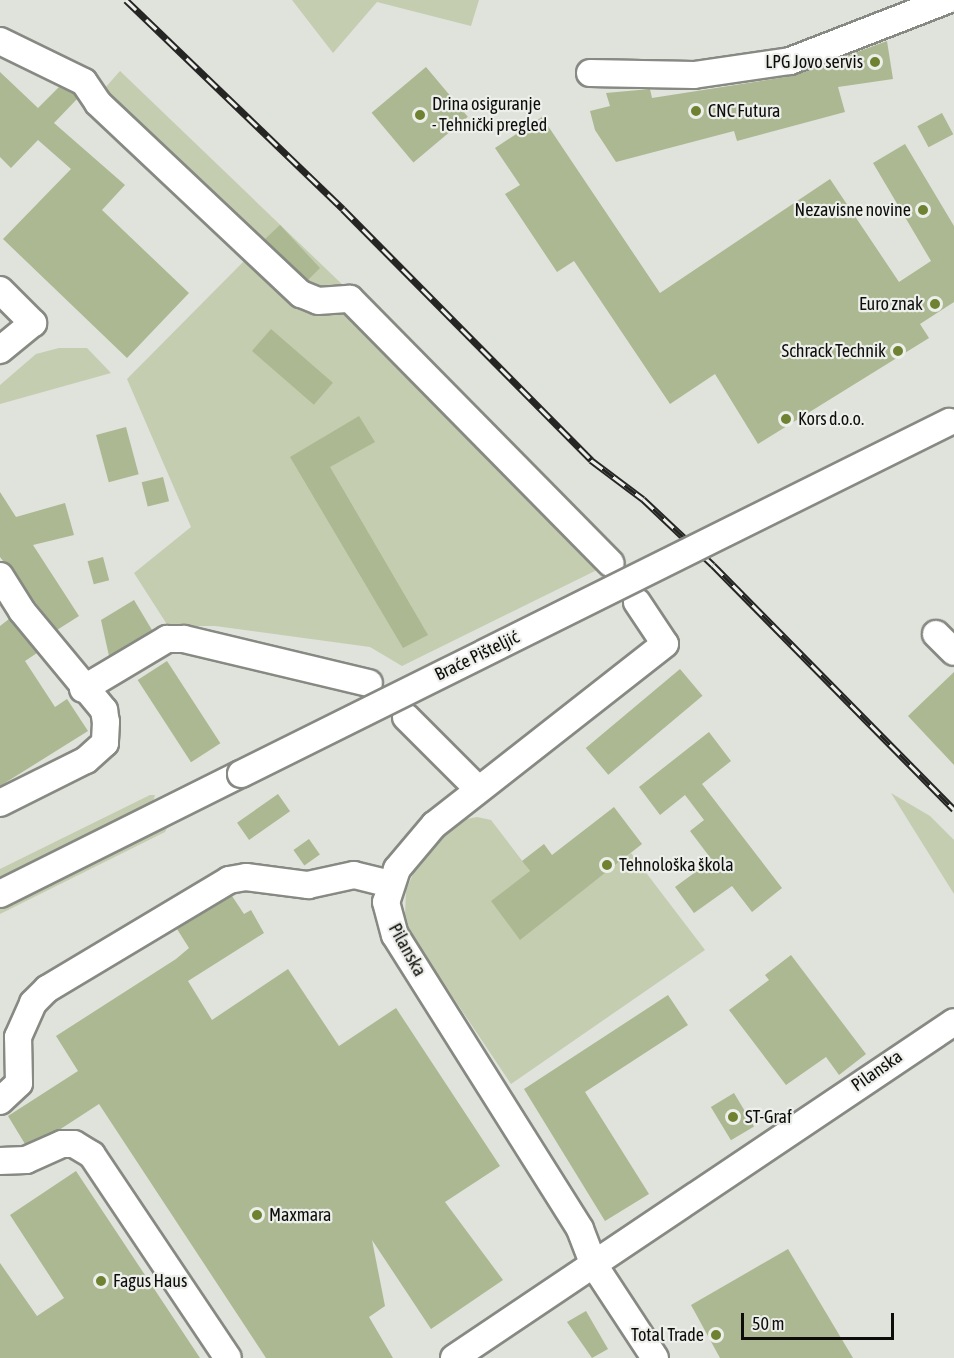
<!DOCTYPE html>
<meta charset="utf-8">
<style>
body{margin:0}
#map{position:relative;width:954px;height:1358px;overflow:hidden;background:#e0e2dc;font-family:"Asap Condensed",sans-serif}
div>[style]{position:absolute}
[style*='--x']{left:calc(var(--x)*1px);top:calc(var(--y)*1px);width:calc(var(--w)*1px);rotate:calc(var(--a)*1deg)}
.green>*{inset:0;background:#c4cdb0}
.building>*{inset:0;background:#acb891;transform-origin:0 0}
.roads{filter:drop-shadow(2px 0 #878983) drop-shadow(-2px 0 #878983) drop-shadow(0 2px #878983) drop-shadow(0 -2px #878983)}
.minor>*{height:26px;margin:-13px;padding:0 13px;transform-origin:13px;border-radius:13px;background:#fff}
.rail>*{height:7px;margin-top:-3.5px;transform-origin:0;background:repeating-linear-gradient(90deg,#edefea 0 14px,#252524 0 28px);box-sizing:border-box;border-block:2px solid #252524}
.bridges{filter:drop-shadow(2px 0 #878983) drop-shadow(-2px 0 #878983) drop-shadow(0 2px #878983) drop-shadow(0 -2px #878983)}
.minor-bridge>*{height:26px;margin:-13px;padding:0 13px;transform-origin:13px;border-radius:13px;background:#fff}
.dots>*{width:16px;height:16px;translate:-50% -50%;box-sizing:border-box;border:3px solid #edefea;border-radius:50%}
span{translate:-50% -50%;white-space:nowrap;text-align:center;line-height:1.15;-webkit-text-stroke:4.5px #edefea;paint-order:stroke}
.poi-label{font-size:18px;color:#0d0d0c}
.right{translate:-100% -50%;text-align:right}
.left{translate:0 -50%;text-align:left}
.street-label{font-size:18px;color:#0d0d0c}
.scale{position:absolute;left:741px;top:1313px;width:153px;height:27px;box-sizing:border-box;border:3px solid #0d0d0c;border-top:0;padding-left:8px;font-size:18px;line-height:21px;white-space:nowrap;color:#0d0d0c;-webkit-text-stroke:4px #edefea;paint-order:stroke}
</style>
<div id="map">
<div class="green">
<div style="clip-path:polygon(292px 0,479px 0,471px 26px,377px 2px,333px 53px)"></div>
<div style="clip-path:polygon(120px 71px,422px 361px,601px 568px,402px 666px,370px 647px,215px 626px,168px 626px,134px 573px,191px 527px,127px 379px,246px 259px,89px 106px)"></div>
<div style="clip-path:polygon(59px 348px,87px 348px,111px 373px,0 404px,0 385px,36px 354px)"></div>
<div style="clip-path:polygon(891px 793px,930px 816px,954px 840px,954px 894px)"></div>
<div style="clip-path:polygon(150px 795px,155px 795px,153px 802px,0 877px,0 869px)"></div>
<div style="clip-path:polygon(477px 817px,491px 820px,530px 871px,520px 939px,631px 853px,705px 950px,511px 1084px,412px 936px,405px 916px,406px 890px,421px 856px,462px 820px)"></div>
<div style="clip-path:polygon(169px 824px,165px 832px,0 914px,0 905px)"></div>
</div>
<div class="building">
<div style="clip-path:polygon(887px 41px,893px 79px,838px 87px,845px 112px,737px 141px,734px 131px,616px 162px,595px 130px,590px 111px,610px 106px,606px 93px,650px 89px,652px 98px,792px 76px)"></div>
<div style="left:426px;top:67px;width:65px;height:71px;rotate:50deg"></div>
<div style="clip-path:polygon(0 72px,38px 108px,59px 87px,74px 94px,77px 99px,54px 123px,125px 185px,102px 210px,189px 293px,127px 358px,3px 239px,71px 169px,38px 140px,11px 168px,0 157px)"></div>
<div style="left:942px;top:113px;width:24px;height:28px;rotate:62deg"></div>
<div style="clip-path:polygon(542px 117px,660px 293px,830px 179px,899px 282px,931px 261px,873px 163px,905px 144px,954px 226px,954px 302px,920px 324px,929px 338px,758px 444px,715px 374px,670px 404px,574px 261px,557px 272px,505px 194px,520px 185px,495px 148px)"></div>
<div style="clip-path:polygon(280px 225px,320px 268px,308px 280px,265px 239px)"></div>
<div style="left:271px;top:329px;width:82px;height:29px;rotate:41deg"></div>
<div style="clip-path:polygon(359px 416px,375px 442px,330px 467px,428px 635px,403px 648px,290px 457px)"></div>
<div style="left:126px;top:427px;width:49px;height:31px;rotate:75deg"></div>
<div style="left:163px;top:477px;width:25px;height:22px;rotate:76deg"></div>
<div style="clip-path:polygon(0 492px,16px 517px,65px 503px,74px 535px,33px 545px,79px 616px,57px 630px,0 557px)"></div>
<div style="left:103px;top:557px;width:24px;height:16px;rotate:75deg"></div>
<div style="clip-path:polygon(134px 600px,152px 630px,109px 656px,101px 620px)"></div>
<div style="clip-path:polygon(9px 619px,37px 653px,25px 661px,55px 707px,67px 699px,88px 731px,0 786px,0 626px)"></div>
<div style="left:167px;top:661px;width:98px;height:35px;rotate:57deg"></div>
<div style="left:680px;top:669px;width:35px;height:123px;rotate:50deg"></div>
<div style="clip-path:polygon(954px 672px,954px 765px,908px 716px)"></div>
<div style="clip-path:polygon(709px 732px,731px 761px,702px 784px,782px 888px,752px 912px,732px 886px,694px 913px,675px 887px,712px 860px,690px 831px,704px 820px,685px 795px,660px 815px,639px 787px)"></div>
<div style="left:278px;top:794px;width:21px;height:50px;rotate:55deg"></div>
<div style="clip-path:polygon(614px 807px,642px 844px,520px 940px,491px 901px,530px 871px,522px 861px,544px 844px,552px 855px)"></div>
<div style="left:309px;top:839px;width:19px;height:19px;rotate:55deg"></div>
<div style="clip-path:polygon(232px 896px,244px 914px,251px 910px,264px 933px,188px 981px,212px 1020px,288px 969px,339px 1046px,396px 1008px,500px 1166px,445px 1202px,503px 1280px,431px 1329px,372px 1240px,385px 1306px,369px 1317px,393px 1358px,266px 1358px,99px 1104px,59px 1130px,25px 1144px,8px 1116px,78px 1071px,56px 1036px,176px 959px,189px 948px,177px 929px)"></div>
<div style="clip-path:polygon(791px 955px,866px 1054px,839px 1075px,826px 1057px,786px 1085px,729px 1010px,769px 980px,765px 975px)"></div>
<div style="clip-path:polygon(668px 995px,688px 1025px,585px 1092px,649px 1194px,605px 1221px,524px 1089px)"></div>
<div style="left:734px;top:1093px;width:39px;height:27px;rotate:59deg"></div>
<div style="clip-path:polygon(76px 1171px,200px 1358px,0 1358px,0 1263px,37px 1316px,64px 1298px,10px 1215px)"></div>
<div style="clip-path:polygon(788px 1249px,853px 1358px,720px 1358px,691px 1305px)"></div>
<div style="clip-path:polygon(586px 1311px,608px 1349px,592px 1358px,567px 1322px)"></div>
</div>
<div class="roads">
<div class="minor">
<div style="--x:0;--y:41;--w:93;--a:26"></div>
<div style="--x:84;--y:82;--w:25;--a:56"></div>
<div style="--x:98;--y:103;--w:279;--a:43.3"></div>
<div style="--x:301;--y:294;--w:18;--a:22"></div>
<div style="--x:318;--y:301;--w:32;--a:-4"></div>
<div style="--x:350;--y:299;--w:371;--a:45.4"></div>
<div style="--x:590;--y:73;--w:104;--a:1.1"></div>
<div style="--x:694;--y:75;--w:97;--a:-8.3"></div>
<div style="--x:790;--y:61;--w:168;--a:-21.2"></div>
<div style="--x:0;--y:290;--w:47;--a:45"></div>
<div style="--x:33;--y:323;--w:43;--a:140.7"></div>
<div style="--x:0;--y:576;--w:41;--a:57.8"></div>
<div style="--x:22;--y:611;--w:129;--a:50.4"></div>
<div style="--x:104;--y:710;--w:12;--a:81"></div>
<div style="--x:106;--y:722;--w:21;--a:93"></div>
<div style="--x:105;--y:743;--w:25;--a:138"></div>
<div style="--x:86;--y:760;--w:96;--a:153.4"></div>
<div style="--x:637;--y:602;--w:50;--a:56.3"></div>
<div style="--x:665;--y:644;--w:293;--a:141.9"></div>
<div style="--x:434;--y:825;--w:57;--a:130.1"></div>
<div style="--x:397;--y:869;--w:35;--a:108"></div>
<div style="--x:386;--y:902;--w:34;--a:75"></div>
<div style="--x:395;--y:935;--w:347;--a:57.8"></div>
<div style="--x:580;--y:1229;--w:39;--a:69"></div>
<div style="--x:594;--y:1265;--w:111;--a:56.7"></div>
<div style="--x:936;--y:634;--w:25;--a:45"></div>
<div style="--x:83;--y:689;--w:98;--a:-30.8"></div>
<div style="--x:167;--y:639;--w:17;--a:0"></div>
<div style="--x:184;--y:639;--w:190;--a:13.4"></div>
<div style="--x:406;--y:717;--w:102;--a:45"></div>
<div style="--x:0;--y:894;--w:269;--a:-26.5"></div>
<div style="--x:0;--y:1101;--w:26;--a:-43"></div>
<div style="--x:19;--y:1083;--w:46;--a:-91.2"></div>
<div style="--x:18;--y:1037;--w:37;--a:-66"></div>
<div style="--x:33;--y:1003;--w:20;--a:-45"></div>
<div style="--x:47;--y:989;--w:212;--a:-30.9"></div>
<div style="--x:229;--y:880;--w:17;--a:-10"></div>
<div style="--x:246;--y:877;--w:63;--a:7.4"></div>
<div style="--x:308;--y:885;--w:47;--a:-12.3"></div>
<div style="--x:354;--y:875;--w:36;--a:14"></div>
<div style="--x:0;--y:1161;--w:26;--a:-2"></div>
<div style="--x:26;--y:1160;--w:39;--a:-24"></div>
<div style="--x:62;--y:1144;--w:12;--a:0"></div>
<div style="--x:74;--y:1144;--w:21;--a:31"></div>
<div style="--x:92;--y:1155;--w:244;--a:56.2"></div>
<div style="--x:454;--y:1358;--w:602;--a:-33.9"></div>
</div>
</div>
<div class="rail">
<div style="--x:126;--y:0;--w:301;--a:43.9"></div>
<div style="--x:343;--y:209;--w:353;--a:45.3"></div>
<div style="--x:591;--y:460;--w:65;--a:36.9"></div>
<div style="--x:643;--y:499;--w:96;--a:43.3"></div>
<div style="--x:713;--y:565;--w:343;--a:45.4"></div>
</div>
<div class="bridges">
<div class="minor-bridge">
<div style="--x:241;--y:774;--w:791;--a:-26.44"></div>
</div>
</div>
<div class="dots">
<div style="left:875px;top:62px;background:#6f8231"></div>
<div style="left:696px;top:111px;background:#6f8231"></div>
<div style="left:420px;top:115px;background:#6f8231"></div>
<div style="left:923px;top:210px;background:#6f8231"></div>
<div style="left:935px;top:304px;background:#6f8231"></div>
<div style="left:898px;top:351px;background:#6f8231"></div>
<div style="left:786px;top:419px;background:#6f8231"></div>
<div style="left:607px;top:865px;background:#6f8231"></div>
<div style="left:733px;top:1117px;background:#6f8231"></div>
<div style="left:257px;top:1215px;background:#6f8231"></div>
<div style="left:101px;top:1281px;background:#6f8231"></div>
<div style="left:716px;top:1335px;background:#6f8231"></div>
</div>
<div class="poi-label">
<span class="right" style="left:863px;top:62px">LPG Jovo servis</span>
<span class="left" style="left:432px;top:115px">Drina osiguranje<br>- Tehnički pregled</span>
<span class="left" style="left:708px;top:111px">CNC Futura</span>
<span class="right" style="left:911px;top:210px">Nezavisne novine</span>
<span class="right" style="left:923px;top:304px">Euro znak</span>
<span class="right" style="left:886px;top:351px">Schrack Technik</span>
<span class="left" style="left:798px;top:419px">Kors d.o.o.</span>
<span class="left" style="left:619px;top:865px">Tehnološka škola</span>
<span class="left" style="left:745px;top:1117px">ST-Graf</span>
<span class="left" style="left:269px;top:1215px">Maxmara</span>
<span class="left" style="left:113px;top:1281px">Fagus Haus</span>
<span class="right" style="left:704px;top:1335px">Total Trade</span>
</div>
<div class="street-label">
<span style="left:477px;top:656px;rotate:-26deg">Braće Pišteljić</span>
<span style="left:407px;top:950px;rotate:61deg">Pilanska</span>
<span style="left:877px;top:1071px;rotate:-35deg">Pilanska</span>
</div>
<div class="scale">50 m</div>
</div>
